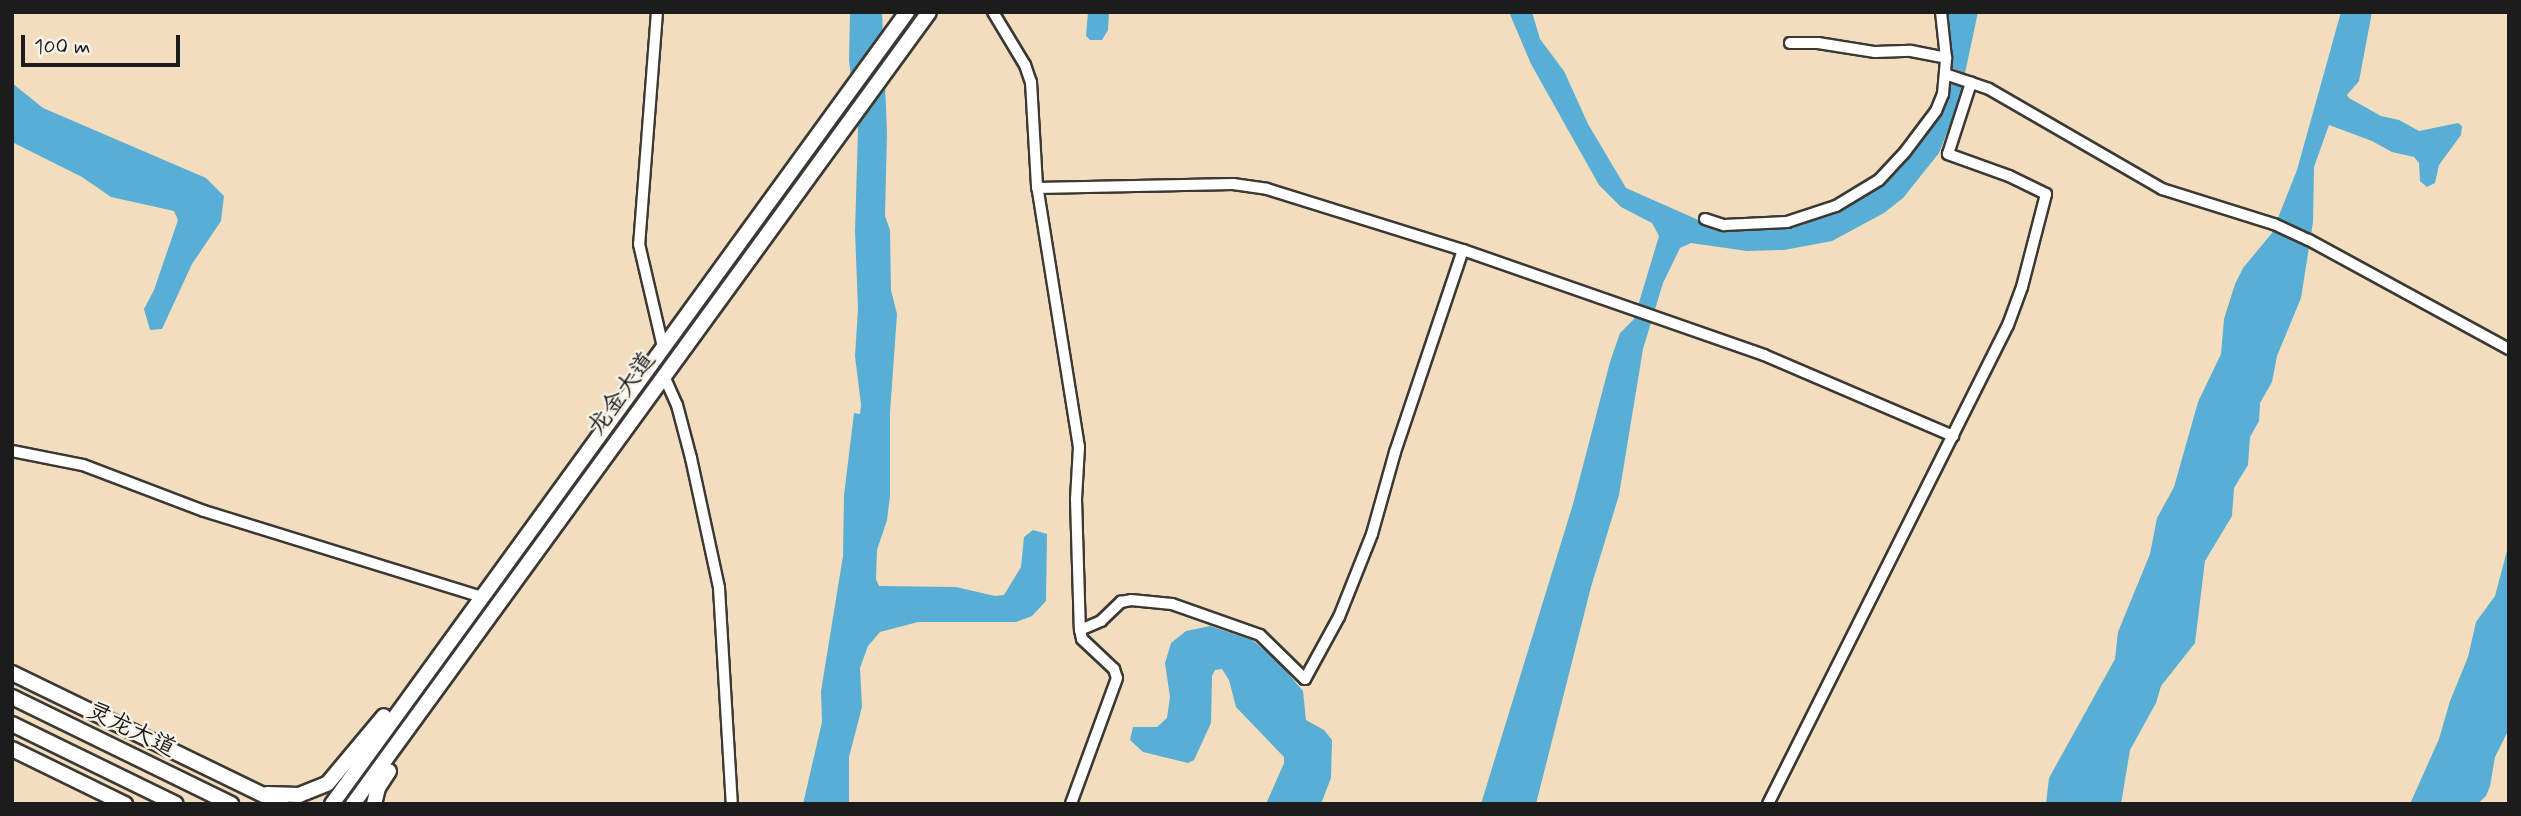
<!DOCTYPE html>
<meta charset="utf-8">
<style>
body{margin:0}
#map{position:relative;width:2521px;height:816px;overflow:hidden;background:#f2debf;font-family:Mynerve,"LXGW WenKai TC",sans-serif}
div>[style]{position:absolute}
[style*='--x']{left:calc(var(--x)*1px);top:calc(var(--y)*1px);width:calc(var(--w)*1px);rotate:calc(var(--a)*1deg)}
.water>*{inset:0;background:#58aed4}
.roads{filter:drop-shadow(2px 0 #3c3934) drop-shadow(-2px 0 #3c3934) drop-shadow(0 2px #3c3934) drop-shadow(0 -2px #3c3934)}
.minor>*{height:10px;margin:-5px;padding:0 5px;transform-origin:5px;border-radius:5px;background:#fff}
.major>*{height:14px;margin:-7px;padding:0 7px;transform-origin:7px;border-radius:7px;background:#fff}
span{translate:-50% -50%;white-space:nowrap;text-align:center;line-height:1.15;-webkit-text-stroke:5px #f7f3e8;paint-order:stroke}
.street-label{font-size:24px;color:#1c1c1c}
.frame{position:absolute;inset:0;border:14px solid #1c1c1c;pointer-events:none}
.scale{position:absolute;left:21px;top:35px;width:159px;height:32px;box-sizing:border-box;border:4px solid #1c1c1c;border-top:0;padding-left:9px;font-size:21px;line-height:24px;white-space:nowrap;color:#1c1c1c;-webkit-text-stroke:5px #f7f3e8;paint-order:stroke}
</style>
<div id="map">
<div class="water">
<div style="clip-path:polygon(850px 12px,882px 12px,887px 132px,885px 216px,890px 230px,891px 290px,897px 314px,890px 413px,890px 496px,887px 520px,877px 550px,876px 579px,879px 586px,956px 587px,995px 596px,1004px 595px,1021px 567px,1024px 537px,1033px 530px,1047px 534px,1046px 601px,1032px 616px,1016px 622px,918px 622px,880px 632px,868px 646px,860px 668px,862px 707px,849px 757px,849px 804px,803px 804px,822px 722px,821px 691px,843px 556px,844px 495px,854px 413px,860px 414px,861px 405px,855px 356px,858px 309px,855px 231px,858px 130px,849px 61px)"></div>
<div style="clip-path:polygon(1088px 12px,1109px 12px,1108px 30px,1102px 40px,1090px 40px,1086px 36px)"></div>
<div style="clip-path:polygon(1509px 12px,1532px 12px,1540px 39px,1564px 71px,1588px 124px,1626px 188px,1712px 226px,1779px 227px,1870px 189px,1943px 105px,1950px 83px,1964px 88px,1939px 153px,1903px 198px,1884px 213px,1832px 241px,1784px 250px,1747px 251px,1691px 243px,1680px 248px,1663px 283px,1643px 349px,1619px 495px,1591px 587px,1536px 804px,1481px 804px,1573px 504px,1610px 362px,1620px 333px,1634px 319px,1659px 236px,1652px 223px,1621px 207px,1599px 185px,1531px 64px)"></div>
<div style="clip-path:polygon(1944px 12px,1978px 12px,1965px 73px,1952px 68px)"></div>
<div style="clip-path:polygon(2341px 12px,2372px 12px,2359px 81px,2347px 95px,2349px 98px,2381px 116px,2399px 120px,2419px 131px,2458px 123px,2462px 126px,2461px 135px,2439px 165px,2435px 183px,2427px 187px,2420px 181px,2419px 163px,2414px 157px,2392px 152px,2372px 141px,2329px 125px,2314px 167px,2313px 222px,2301px 298px,2277px 356px,2272px 382px,2260px 403px,2259px 421px,2250px 437px,2248px 465px,2234px 488px,2232px 516px,2205px 561px,2195px 643px,2161px 686px,2156px 703px,2130px 750px,2121px 804px,2046px 804px,2049px 778px,2115px 659px,2118px 632px,2150px 554px,2157px 518px,2174px 487px,2198px 402px,2221px 354px,2224px 319px,2235px 284px,2243px 268px,2272px 233px,2297px 170px)"></div>
<div style="clip-path:polygon(12px 83px,43px 108px,206px 178px,224px 196px,221px 221px,192px 264px,162px 329px,150px 330px,144px 309px,154px 290px,178px 220px,174px 211px,111px 197px,82px 177px,12px 142px)"></div>
<div style="clip-path:polygon(2509px 543px,2509px 729px,2495px 757px,2490px 786px,2486px 796px,2477px 804px,2410px 804px,2439px 739px,2450px 701px,2468px 657px,2476px 622px,2495px 596px)"></div>
<div style="clip-path:polygon(1210px 626px,1252px 640px,1275px 658px,1303px 691px,1306px 720px,1324px 730px,1332px 740px,1331px 778px,1321px 804px,1266px 804px,1284px 763px,1284px 757px,1236px 707px,1229px 680px,1222px 669px,1215px 670px,1212px 676px,1211px 723px,1194px 760px,1188px 763px,1143px 752px,1130px 740px,1133px 727px,1157px 727px,1167px 718px,1170px 697px,1165px 663px,1171px 643px,1186px 631px)"></div>
</div>
<div class="roads">
<div class="minor">
<div style="--x:657;--y:12;--w:233;--a:94.4"></div>
<div style="--x:639;--y:244;--w:106;--a:76.9"></div>
<div style="--x:993;--y:12;--w:62;--a:58.9"></div>
<div style="--x:1025;--y:65;--w:18;--a:71"></div>
<div style="--x:1031;--y:82;--w:103;--a:86.7"></div>
<div style="--x:1037;--y:185;--w:265;--a:80.9"></div>
<div style="--x:1079;--y:447;--w:52;--a:93.3"></div>
<div style="--x:1076;--y:499;--w:131;--a:88.3"></div>
<div style="--x:1080;--y:630;--w:9;--a:77"></div>
<div style="--x:1082;--y:639;--w:44;--a:43.2"></div>
<div style="--x:1114;--y:669;--w:9;--a:72"></div>
<div style="--x:1117;--y:678;--w:134;--a:110.1"></div>
<div style="--x:1790;--y:43;--w:28;--a:0"></div>
<div style="--x:1818;--y:43;--w:58;--a:9"></div>
<div style="--x:1875;--y:52;--w:36;--a:-2"></div>
<div style="--x:1911;--y:51;--w:36;--a:11"></div>
<div style="--x:1945;--y:74;--w:46;--a:18.8"></div>
<div style="--x:1989;--y:89;--w:200;--a:30"></div>
<div style="--x:2162;--y:189;--w:117;--a:17.4"></div>
<div style="--x:2274;--y:224;--w:38;--a:25"></div>
<div style="--x:2309;--y:240;--w:228;--a:28.6"></div>
<div style="--x:1037;--y:188;--w:196;--a:-1.2"></div>
<div style="--x:1233;--y:184;--w:34;--a:8"></div>
<div style="--x:1267;--y:189;--w:205;--a:17.3"></div>
<div style="--x:1463;--y:250;--w:319;--a:19.2"></div>
<div style="--x:1764;--y:355;--w:206;--a:23.2"></div>
<div style="--x:1705;--y:219;--w:20;--a:18"></div>
<div style="--x:1724;--y:225;--w:63;--a:-2.7"></div>
<div style="--x:1787;--y:222;--w:52;--a:-18.1"></div>
<div style="--x:1836;--y:206;--w:50;--a:-31.2"></div>
<div style="--x:1879;--y:180;--w:38;--a:-47"></div>
<div style="--x:1905;--y:152;--w:51;--a:-52.9"></div>
<div style="--x:1936;--y:111;--w:18;--a:-68"></div>
<div style="--x:1943;--y:94;--w:36;--a:-85"></div>
<div style="--x:1946;--y:58;--w:46;--a:-96.2"></div>
<div style="--x:664;--y:376;--w:32;--a:66"></div>
<div style="--x:677;--y:405;--w:55;--a:75.2"></div>
<div style="--x:691;--y:458;--w:133;--a:77.8"></div>
<div style="--x:719;--y:588;--w:216;--a:86.6"></div>
<div style="--x:12;--y:451;--w:72;--a:11.2"></div>
<div style="--x:83;--y:465;--w:129;--a:20.8"></div>
<div style="--x:204;--y:511;--w:291;--a:17.2"></div>
<div style="--x:1080;--y:630;--w:23;--a:-23"></div>
<div style="--x:1101;--y:621;--w:28;--a:-44"></div>
<div style="--x:1121;--y:602;--w:10;--a:-11"></div>
<div style="--x:1131;--y:600;--w:41;--a:5.6"></div>
<div style="--x:1172;--y:604;--w:93;--a:19.4"></div>
<div style="--x:1260;--y:635;--w:63;--a:44.4"></div>
<div style="--x:1305;--y:679;--w:71;--a:-61.3"></div>
<div style="--x:1339;--y:617;--w:89;--a:-68.3"></div>
<div style="--x:1372;--y:534;--w:85;--a:-74.3"></div>
<div style="--x:1395;--y:452;--w:213;--a:-71.4"></div>
<div style="--x:1768;--y:804;--w:536;--a:-63.39"></div>
<div style="--x:2008;--y:325;--w:40;--a:-69.8"></div>
<div style="--x:2022;--y:287;--w:96;--a:-75.5"></div>
<div style="--x:2046;--y:194;--w:41;--a:-154.1"></div>
<div style="--x:2009;--y:176;--w:65;--a:-160.2"></div>
<div style="--x:1948;--y:154;--w:75;--a:-72.1"></div>
</div>
<div class="major">
<div style="--x:12;--y:673;--w:300;--a:25.9"></div>
<div style="--x:12;--y:697;--w:244;--a:26"></div>
<div style="--x:12;--y:724;--w:182;--a:26"></div>
<div style="--x:12;--y:749;--w:126;--a:26"></div>
<div style="--x:267;--y:794;--w:32;--a:2"></div>
<div style="--x:299;--y:795;--w:31;--a:-22"></div>
<div style="--x:328;--y:783;--w:87;--a:-50.1"></div>
<div style="--x:332;--y:804;--w:979;--a:-54.02"></div>
<div style="--x:353;--y:804;--w:979;--a:-53.97"></div>
<div style="--x:374;--y:804;--w:16;--a:-76"></div>
<div style="--x:378;--y:788;--w:20;--a:-57"></div>
</div>
</div>
<div class="street-label">
<span style="left:622px;top:394px;rotate:-54deg">龙金大道</span>
<span style="left:131px;top:730px;rotate:26deg">灵龙大道</span>
</div>
<div class="frame"></div>
<div class="scale">100 m</div>
</div>
